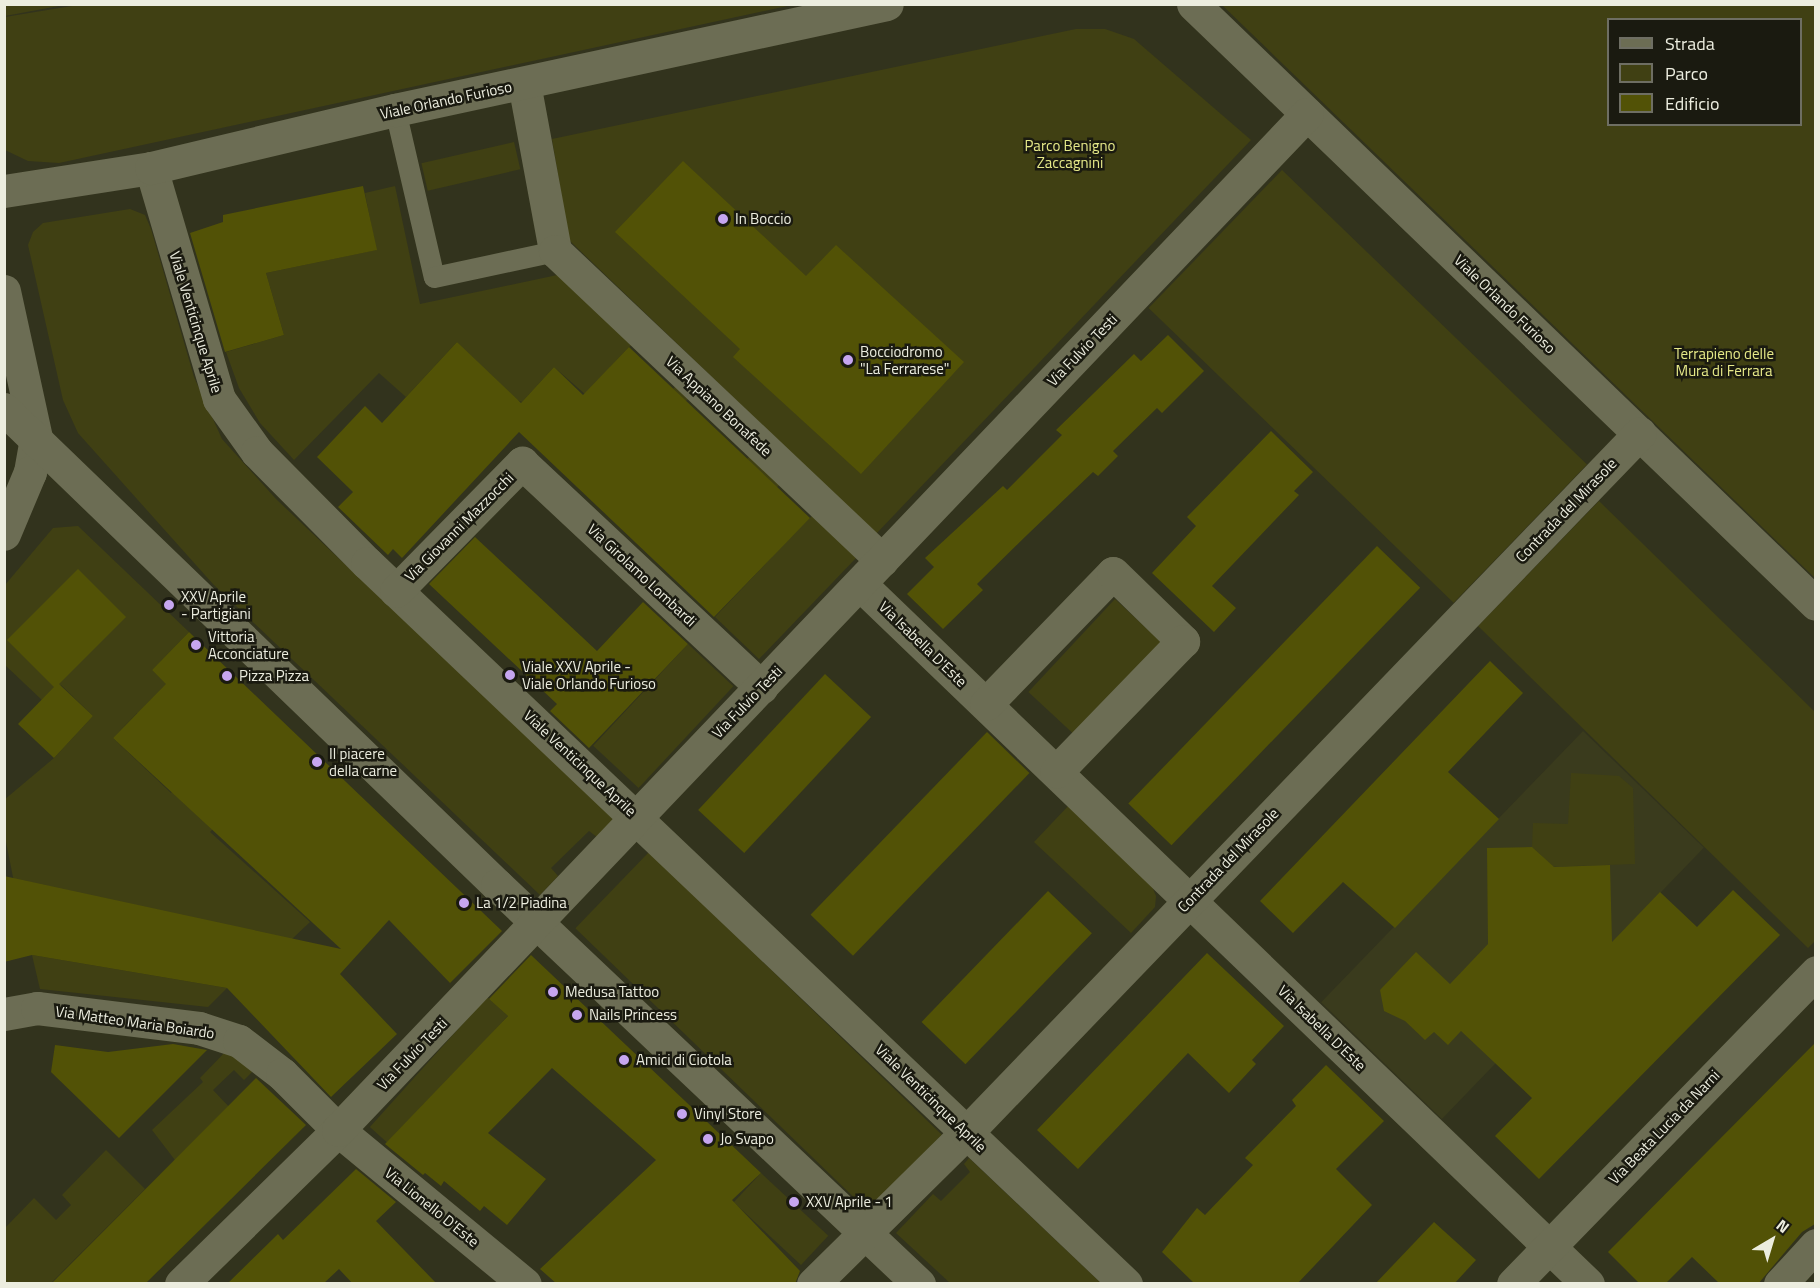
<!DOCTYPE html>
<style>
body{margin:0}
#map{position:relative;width:1820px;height:1288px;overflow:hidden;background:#32331d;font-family:"Titillium Web",sans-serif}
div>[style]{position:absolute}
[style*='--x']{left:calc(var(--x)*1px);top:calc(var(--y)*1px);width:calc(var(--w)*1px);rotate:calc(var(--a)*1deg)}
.built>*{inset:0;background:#3a3b1d;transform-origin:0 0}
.green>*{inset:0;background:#404013;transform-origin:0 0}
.building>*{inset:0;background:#525206;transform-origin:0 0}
.service>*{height:21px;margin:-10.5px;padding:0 10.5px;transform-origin:10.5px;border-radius:10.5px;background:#6c6d54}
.minor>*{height:33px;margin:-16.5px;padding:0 16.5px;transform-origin:16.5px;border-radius:16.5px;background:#6c6d54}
.dots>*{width:16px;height:16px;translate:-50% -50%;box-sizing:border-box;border:3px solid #1a1a10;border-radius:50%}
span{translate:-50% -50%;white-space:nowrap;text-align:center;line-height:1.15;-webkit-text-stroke:5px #1a1a10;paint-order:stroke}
.street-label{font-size:15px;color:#eceddf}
.park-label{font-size:15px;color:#e6e988}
.poi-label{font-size:15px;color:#eceddf}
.left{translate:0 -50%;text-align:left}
.frame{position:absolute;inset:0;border:6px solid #eceddf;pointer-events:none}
.legend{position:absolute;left:1607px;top:18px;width:195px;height:108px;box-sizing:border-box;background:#1a1a10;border:2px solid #6e6e63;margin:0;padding:8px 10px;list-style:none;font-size:18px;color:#eceddf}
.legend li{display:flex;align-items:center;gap:12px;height:30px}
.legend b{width:30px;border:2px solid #6e6e63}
.north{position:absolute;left:1742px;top:1210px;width:60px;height:60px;-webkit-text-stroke:4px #1a1a10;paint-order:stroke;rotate:38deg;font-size:16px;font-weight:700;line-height:24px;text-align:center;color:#eceddf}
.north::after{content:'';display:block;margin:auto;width:21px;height:27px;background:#eceddf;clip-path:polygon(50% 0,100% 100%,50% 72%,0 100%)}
</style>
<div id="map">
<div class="built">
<div style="left:1583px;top:731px;width:168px;height:377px;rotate:44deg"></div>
</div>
<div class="green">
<div style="clip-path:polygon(5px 4px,64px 4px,64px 5px,5px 16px)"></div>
<div style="clip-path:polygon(78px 5px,78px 4px,792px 5px,59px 163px,28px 161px,5px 150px,5px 17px)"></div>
<div style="clip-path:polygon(evenodd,1222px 5px,1815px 5px,1815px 578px,1222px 5px,1608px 20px,1800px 20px,1800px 124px,1608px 124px,1608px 20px)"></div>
<div style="clip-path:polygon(1076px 29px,1105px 29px,1134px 39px,1251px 140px,876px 534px,569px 240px,552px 139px)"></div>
<div style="left:514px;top:142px;width:28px;height:95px;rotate:77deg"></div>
<div style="left:1282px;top:170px;width:424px;height:192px;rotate:44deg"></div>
<div style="clip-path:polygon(395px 186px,420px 304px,562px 274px,633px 343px,610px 367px,653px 409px,677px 385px,690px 397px,666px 421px,728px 478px,751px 455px,781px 483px,762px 503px,794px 534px,813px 515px,857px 557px,759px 659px,715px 617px,772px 557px,554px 367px,522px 402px,502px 394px,457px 342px,406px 397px,379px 373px,294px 460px,260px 423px,239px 388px,226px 352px,284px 335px,266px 273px,376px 250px,365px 193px)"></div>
<div style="clip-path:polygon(130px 209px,145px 215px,151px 229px,194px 377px,222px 439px,276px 499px,614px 819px,597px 837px,589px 831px,551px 868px,558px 876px,540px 895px,213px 584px,78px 433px,63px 400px,28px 245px,33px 232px,43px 223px)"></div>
<div style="clip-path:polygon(1599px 501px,1815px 712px,1815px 941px,1808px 948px,1478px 626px)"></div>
<div style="clip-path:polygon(78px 526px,189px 632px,152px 670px,202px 717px,173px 748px,137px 713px,113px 738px,171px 793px,201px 763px,240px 801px,210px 832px,310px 922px,274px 956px,15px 887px,5px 837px,4px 800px,54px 758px,93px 716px,61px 685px,44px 702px,5px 665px,5px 585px,53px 528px)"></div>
<div style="left:1115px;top:599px;width:63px;height:127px;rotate:43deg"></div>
<div style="left:688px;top:644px;width:62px;height:139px;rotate:43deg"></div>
<div style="clip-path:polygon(1571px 773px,1619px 776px,1633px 788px,1635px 864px,1542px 867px,1542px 856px,1532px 847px,1533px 823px,1568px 824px)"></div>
<div style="clip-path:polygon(1071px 803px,1148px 877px,1156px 896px,1155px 907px,1131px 933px,1034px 842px)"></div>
<div style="left:649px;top:852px;width:407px;height:106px;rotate:44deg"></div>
<div style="clip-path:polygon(32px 955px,227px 988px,208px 1007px,40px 989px)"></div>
<div style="left:487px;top:997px;width:28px;height:175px;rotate:42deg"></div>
<div style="clip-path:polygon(228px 1049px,259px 1065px,244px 1080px,234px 1070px,213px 1090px,233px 1111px,178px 1164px,152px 1130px,203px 1082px,200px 1078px)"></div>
<div style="clip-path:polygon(106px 1150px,145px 1189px,51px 1283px,5px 1283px,5px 1228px,34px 1198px,56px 1220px,71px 1205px,62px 1195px)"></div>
<div style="clip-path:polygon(969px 1158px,1101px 1283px,950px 1283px,896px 1233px,933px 1194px,941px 1201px,970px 1172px,964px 1164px)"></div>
<div style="left:761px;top:1173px;width:92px;height:40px;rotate:43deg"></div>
</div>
<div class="building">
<div style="clip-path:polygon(683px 161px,806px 276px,836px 245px,964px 362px,861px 474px,733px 357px,740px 349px,615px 232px)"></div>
<div style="clip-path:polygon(363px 186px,377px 250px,266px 273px,284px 335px,225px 352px,190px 233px,223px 222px,223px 215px)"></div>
<div style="clip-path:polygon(1168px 335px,1204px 371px,1162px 413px,1157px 408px,1113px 451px,1118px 456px,1098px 476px,1093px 472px,1027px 535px,977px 584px,983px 590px,943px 629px,907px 594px,934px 567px,925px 558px,1003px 486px,1007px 490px,1062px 435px,1056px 430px,1134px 354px,1141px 361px)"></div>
<div style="clip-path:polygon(457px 342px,521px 403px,554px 367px,583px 395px,629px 347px,810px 518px,714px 617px,519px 432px,402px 558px,393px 549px,388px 555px,338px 507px,353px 492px,317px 457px,365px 406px,382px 423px)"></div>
<div style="clip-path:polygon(1271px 431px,1313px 472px,1294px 491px,1299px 495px,1212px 586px,1236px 608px,1214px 632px,1152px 573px,1196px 526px,1187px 517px)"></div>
<div style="clip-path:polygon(475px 537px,597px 651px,643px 602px,688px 644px,589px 748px,550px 711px,557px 704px,429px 584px)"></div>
<div style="left:1377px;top:546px;width:60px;height:358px;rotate:44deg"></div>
<div style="clip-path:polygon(78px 569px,126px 617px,59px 684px,93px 716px,54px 758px,18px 724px,54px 687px,7px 640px)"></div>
<div style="clip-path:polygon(189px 632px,502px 931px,450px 983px,389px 920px,340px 974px,397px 1034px,331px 1097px,227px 988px,32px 955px,4px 962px,4px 876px,341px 949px,113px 738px,166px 684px,152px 670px)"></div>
<div style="clip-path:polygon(1490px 661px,1523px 693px,1448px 772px,1499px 819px,1395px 928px,1343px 882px,1293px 933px,1260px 901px)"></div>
<div style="left:825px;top:674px;width:63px;height:186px;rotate:43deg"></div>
<div style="left:987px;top:732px;width:59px;height:254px;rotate:44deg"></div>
<div style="clip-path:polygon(1532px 847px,1554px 867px,1610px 865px,1612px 942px,1660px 892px,1697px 927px,1733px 890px,1780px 935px,1539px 1179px,1495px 1136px,1532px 1098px,1461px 1031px,1448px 1045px,1434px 1032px,1425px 1040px,1405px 1021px,1384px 1011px,1380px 990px,1416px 952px,1450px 984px,1488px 944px,1487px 848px)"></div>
<div style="left:1048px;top:891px;width:61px;height:182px;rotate:44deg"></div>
<div style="clip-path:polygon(1207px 953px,1284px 1026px,1252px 1060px,1256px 1064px,1229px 1093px,1188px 1053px,1078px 1169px,1037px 1130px)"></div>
<div style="clip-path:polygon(531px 955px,761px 1173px,732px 1200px,800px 1271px,795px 1284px,557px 1284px,540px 1269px,656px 1160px,552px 1068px,488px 1133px,546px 1179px,507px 1225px,484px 1206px,480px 1211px,444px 1181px,441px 1186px,425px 1173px,423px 1175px,385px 1144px,508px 1016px,489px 999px)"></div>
<div style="clip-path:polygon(1815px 1043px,1815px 1224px,1802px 1232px,1758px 1284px,1720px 1284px,1692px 1257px,1665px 1284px,1640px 1284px,1608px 1252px)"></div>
<div style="clip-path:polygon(173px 1044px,207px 1050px,119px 1138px,51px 1072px,55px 1045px,108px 1052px)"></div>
<div style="clip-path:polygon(1326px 1065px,1384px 1121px,1336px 1169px,1372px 1205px,1297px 1284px,1195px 1284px,1162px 1252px,1197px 1208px,1205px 1215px,1253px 1165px,1245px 1158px,1296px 1106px,1292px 1100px)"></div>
<div style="clip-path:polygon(256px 1078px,306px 1125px,145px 1284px,51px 1284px)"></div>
<div style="clip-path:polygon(356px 1169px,396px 1202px,376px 1221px,437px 1284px,353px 1284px,339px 1269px,323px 1284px,227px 1284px,278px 1234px,283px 1240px)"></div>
<div style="clip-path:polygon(1434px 1222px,1476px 1260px,1454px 1284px,1375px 1284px)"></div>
</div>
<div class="service">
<div style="--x:395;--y:110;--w:171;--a:76.9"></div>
<div style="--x:434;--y:277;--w:124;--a:-12.1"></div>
</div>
<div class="minor">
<div style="--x:1193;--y:4;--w:865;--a:43.92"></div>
<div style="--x:524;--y:83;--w:171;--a:79.5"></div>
<div style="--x:555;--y:251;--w:450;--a:43.4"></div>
<div style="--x:151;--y:168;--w:241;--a:73.6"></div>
<div style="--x:219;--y:399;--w:65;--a:54.4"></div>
<div style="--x:257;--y:452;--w:156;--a:45.3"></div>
<div style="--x:367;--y:563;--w:1047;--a:43.53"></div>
<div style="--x:4;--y:191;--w:149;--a:-8.9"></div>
<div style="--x:151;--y:168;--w:251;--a:-13.4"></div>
<div style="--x:395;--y:110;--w:503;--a:-12.16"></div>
<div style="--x:4;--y:291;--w:150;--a:77.7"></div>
<div style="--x:36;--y:438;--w:35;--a:100"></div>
<div style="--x:30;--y:472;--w:67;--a:112.8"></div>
<div style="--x:4;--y:409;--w:685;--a:43.99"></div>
<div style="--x:497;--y:885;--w:581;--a:43.4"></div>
<div style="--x:860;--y:584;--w:1010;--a:43.88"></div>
<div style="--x:396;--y:591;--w:180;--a:-45.5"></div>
<div style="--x:522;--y:463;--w:328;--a:43.1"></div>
<div style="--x:986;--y:704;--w:182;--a:-45.9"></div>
<div style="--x:1113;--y:573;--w:98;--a:44.2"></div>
<div style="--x:1183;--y:641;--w:182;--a:134.1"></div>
<div style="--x:4;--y:1014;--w:34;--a:-10"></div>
<div style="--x:37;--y:1008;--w:163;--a:7"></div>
<div style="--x:199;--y:1028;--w:42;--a:18"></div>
<div style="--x:239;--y:1041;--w:54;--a:37.5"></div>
<div style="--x:282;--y:1074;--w:79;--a:45"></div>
<div style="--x:338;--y:1130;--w:242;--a:39.5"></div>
<div style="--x:181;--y:1284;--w:220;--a:-44.4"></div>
<div style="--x:338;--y:1130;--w:1404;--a:-46.36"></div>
<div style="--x:813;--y:1284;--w:216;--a:-44.6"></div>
<div style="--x:967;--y:1132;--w:970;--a:-46.09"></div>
<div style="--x:1513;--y:1284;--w:435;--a:-45.8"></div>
<div style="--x:1780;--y:1284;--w:53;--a:-47.3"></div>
</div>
<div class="dots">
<div style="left:723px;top:219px;background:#c6a6f0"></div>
<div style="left:848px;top:360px;background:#c6a6f0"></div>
<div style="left:169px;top:605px;background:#c6a6f0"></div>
<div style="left:196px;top:645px;background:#c6a6f0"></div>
<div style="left:510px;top:675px;background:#c6a6f0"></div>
<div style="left:227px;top:676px;background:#c6a6f0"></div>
<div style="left:317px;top:762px;background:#c6a6f0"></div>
<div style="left:464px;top:903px;background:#c6a6f0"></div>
<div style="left:553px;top:992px;background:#c6a6f0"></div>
<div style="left:577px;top:1015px;background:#c6a6f0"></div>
<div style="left:624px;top:1060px;background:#c6a6f0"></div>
<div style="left:682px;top:1114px;background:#c6a6f0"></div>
<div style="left:708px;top:1139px;background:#c6a6f0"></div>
<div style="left:794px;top:1202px;background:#c6a6f0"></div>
</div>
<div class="street-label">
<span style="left:446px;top:100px;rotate:-12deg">Viale Orlando Furioso</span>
<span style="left:1505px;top:304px;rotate:44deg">Viale Orlando Furioso</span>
<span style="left:196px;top:322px;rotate:73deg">Viale Venticinque Aprile</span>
<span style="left:1082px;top:350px;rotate:-46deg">Via Fulvio Testi</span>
<span style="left:719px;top:406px;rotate:43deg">Via Appiano Bonafede</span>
<span style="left:1566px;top:510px;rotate:-46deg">Contrada del Mirasole</span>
<span style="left:459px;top:527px;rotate:-45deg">Via Giovanni Mazzocchi</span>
<span style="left:642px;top:575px;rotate:43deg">Via Girolamo Lombardi</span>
<span style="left:923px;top:644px;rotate:44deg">Via Isabella D'Este</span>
<span style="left:747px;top:702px;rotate:-46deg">Via Fulvio Testi</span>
<span style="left:580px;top:763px;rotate:43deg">Viale Venticinque Aprile</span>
<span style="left:1228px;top:860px;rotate:-46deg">Contrada del Mirasole</span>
<span style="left:135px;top:1022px;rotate:8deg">Via Matteo Maria Boiardo</span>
<span style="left:1322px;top:1028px;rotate:44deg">Via Isabella D'Este</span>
<span style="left:412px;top:1054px;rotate:-46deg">Via Fulvio Testi</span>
<span style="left:931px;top:1098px;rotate:44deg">Viale Venticinque Aprile</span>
<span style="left:1664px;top:1127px;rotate:-46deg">Via Beata Lucia da Narni</span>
<span style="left:432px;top:1207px;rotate:39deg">Via Lionello D'Este</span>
</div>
<div class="park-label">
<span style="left:1070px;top:154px">Parco Benigno<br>Zaccagnini</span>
<span style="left:1724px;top:362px">Terrapieno delle<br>Mura di Ferrara</span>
</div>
<div class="poi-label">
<span class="left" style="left:735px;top:219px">In Boccio</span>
<span class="left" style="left:860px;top:360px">Bocciodromo<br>"La Ferrarese"</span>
<span class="left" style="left:181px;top:605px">XXV Aprile<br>- Partigiani</span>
<span class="left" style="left:208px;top:645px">Vittoria<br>Acconciature</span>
<span class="left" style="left:522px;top:675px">Viale XXV Aprile -<br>Viale Orlando Furioso</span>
<span class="left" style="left:239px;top:676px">Pizza Pizza</span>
<span class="left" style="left:329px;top:762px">Il piacere<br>della carne</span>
<span class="left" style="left:476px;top:903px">La 1/2 Piadina</span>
<span class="left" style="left:565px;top:992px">Medusa Tattoo</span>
<span class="left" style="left:589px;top:1015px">Nails Princess</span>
<span class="left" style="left:636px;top:1060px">Amici di Ciotola</span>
<span class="left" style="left:694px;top:1114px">Vinyl Store</span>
<span class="left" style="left:720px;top:1139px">Jo Svapo</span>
<span class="left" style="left:806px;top:1202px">XXV Aprile - 1</span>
</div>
<div class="frame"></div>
<ul class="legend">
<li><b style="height:8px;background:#6c6d54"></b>Strada</li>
<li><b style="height:16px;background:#404013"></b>Parco</li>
<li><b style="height:16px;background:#525206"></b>Edificio</li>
</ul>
<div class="north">N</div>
</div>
